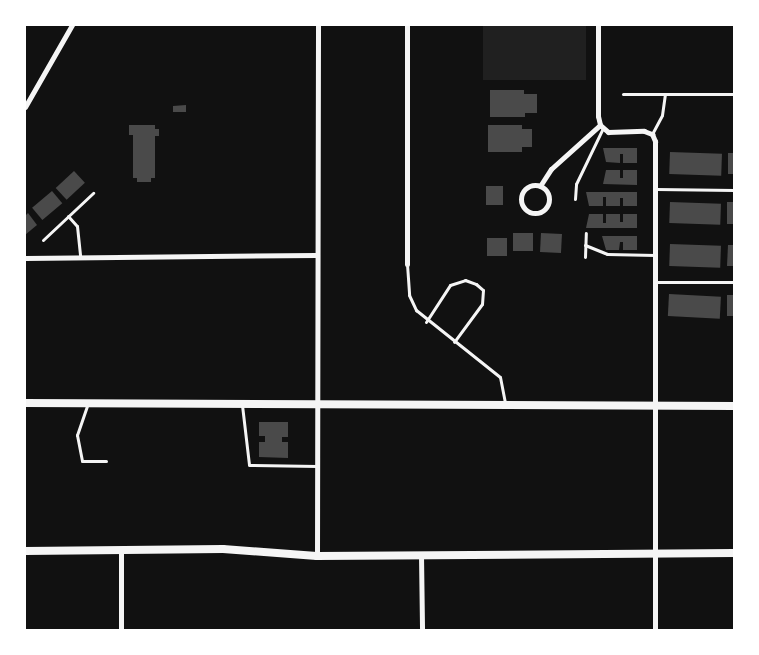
<!DOCTYPE html>
<style>
body{margin:0}
#map{position:relative;width:759px;height:655px;overflow:hidden;background:#111;font-family:"Roboto Condensed",sans-serif}
div>[style]{position:absolute}
[style*='--x']{left:calc(var(--x)*1px);top:calc(var(--y)*1px);width:calc(var(--w)*1px);rotate:calc(var(--a)*1deg)}
.green>*{inset:0;background:#202020;transform-origin:0 0}
.building>*{inset:0;background:#4a4a4a;transform-origin:0 0}
.service>*{height:3px;margin:-1.5px;padding:0 1.5px;transform-origin:1.5px;border-radius:1.5px;background:#f5f5f5}
.minor>*{height:5px;margin:-2.5px;padding:0 2.5px;transform-origin:2.5px;border-radius:2.5px;background:#f5f5f5}
.minor>.ring{margin:-2.5px;padding:0;box-sizing:content-box;background:none;border:5px solid #f5f5f5;border-radius:50%}
.tertiary>*{height:8px;margin:-4px;padding:0 4px;transform-origin:4px;border-radius:4px;background:#f5f5f5}
span{translate:-50% -50%;white-space:nowrap;text-align:center;line-height:1.15;-webkit-text-stroke:4px #fff;paint-order:stroke}
.frame{position:absolute;inset:0;border:26px solid #fff;pointer-events:none}
</style>
<div id="map">
<div class="green">
<div style="left:483px;top:25px;width:103px;height:55px"></div>
</div>
<div class="building">
<div style="clip-path:polygon(490px 90px,524px 90px,524px 94px,537px 94px,537px 113px,525px 113px,525px 117px,490px 117px)"></div>
<div style="clip-path:polygon(186px 105px,186px 112px,173px 112px,173px 106px)"></div>
<div style="clip-path:polygon(129px 125px,155px 125px,155px 129px,159px 129px,159px 136px,155px 136px,155px 178px,151px 178px,151px 182px,137px 182px,137px 178px,133px 178px,133px 135px,129px 135px)"></div>
<div style="clip-path:polygon(488px 125px,522px 125px,522px 129px,532px 129px,532px 147px,522px 147px,522px 152px,488px 152px)"></div>
<div style="clip-path:polygon(603px 148px,637px 148px,637px 163px,623px 163px,623px 154px,620px 154px,620px 163px,606px 162px)"></div>
<div style="left:670px;top:152px;width:52px;height:22px;rotate:2deg"></div>
<div style="left:728px;top:153px;width:6px;height:21px"></div>
<div style="clip-path:polygon(606px 170px,620px 170px,620px 178px,623px 178px,623px 170px,637px 170px,637px 185px,603px 184px)"></div>
<div style="left:74px;top:171px;width:16px;height:25px;rotate:47deg"></div>
<div style="left:486px;top:186px;width:17px;height:19px"></div>
<div style="left:52px;top:191px;width:16px;height:26px;rotate:50deg"></div>
<div style="clip-path:polygon(586px 192px,637px 192px,637px 206px,623px 206px,623px 198px,620px 198px,620px 206px,606px 206px,606px 197px,603px 197px,603px 206px,589px 206px)"></div>
<div style="left:670px;top:202px;width:51px;height:21px;rotate:2deg"></div>
<div style="left:727px;top:202px;width:7px;height:22px"></div>
<div style="clip-path:polygon(28px 213px,37px 225px,25px 235px,25px 216px)"></div>
<div style="clip-path:polygon(589px 214px,603px 214px,603px 223px,606px 223px,606px 214px,620px 214px,620px 222px,623px 222px,623px 214px,637px 214px,637px 228px,586px 228px)"></div>
<div style="left:513px;top:233px;width:20px;height:18px"></div>
<div style="left:541px;top:233px;width:21px;height:19px;rotate:3deg"></div>
<div style="clip-path:polygon(602px 236px,637px 236px,637px 250px,623px 250px,623px 242px,620px 242px,619px 250px,606px 250px)"></div>
<div style="left:487px;top:238px;width:20px;height:18px"></div>
<div style="left:670px;top:244px;width:51px;height:22px;rotate:2deg"></div>
<div style="clip-path:polygon(728px 245px,734px 245px,734px 266px,727px 266px)"></div>
<div style="left:669px;top:294px;width:52px;height:22px;rotate:3deg"></div>
<div style="left:727px;top:295px;width:7px;height:21px"></div>
<div style="clip-path:polygon(259px 422px,288px 422px,288px 437px,282px 437px,282px 442px,288px 442px,288px 458px,259px 457px,259px 442px,265px 442px,265px 436px,259px 436px)"></div>
</div>
<div class="service">
<div style="--x:623;--y:94;--w:111;--a:0"></div>
<div style="--x:652;--y:134;--w:21;--a:-62"></div>
<div style="--x:662;--y:115;--w:21;--a:-82"></div>
<div style="--x:656;--y:189;--w:78;--a:0.7"></div>
<div style="--x:575;--y:199;--w:15;--a:-86"></div>
<div style="--x:576;--y:184;--w:62;--a:-64.3"></div>
<div style="--x:68;--y:216;--w:13;--a:48"></div>
<div style="--x:77;--y:226;--w:31;--a:84"></div>
<div style="--x:43;--y:240;--w:69;--a:-43.2"></div>
<div style="--x:585;--y:245;--w:24;--a:22"></div>
<div style="--x:607;--y:254;--w:48;--a:1.2"></div>
<div style="--x:585;--y:257;--w:24;--a:-88"></div>
<div style="--x:407;--y:264;--w:31;--a:86"></div>
<div style="--x:409;--y:295;--w:17;--a:65"></div>
<div style="--x:416;--y:310;--w:107;--a:38.6"></div>
<div style="--x:500;--y:377;--w:26;--a:79"></div>
<div style="--x:655;--y:282;--w:79;--a:0"></div>
<div style="--x:426;--y:322;--w:44;--a:-57"></div>
<div style="--x:450;--y:285;--w:16;--a:-18"></div>
<div style="--x:465;--y:280;--w:12;--a:20"></div>
<div style="--x:476;--y:284;--w:9;--a:41"></div>
<div style="--x:483;--y:290;--w:14;--a:94"></div>
<div style="--x:482;--y:304;--w:47;--a:126.4"></div>
<div style="--x:88;--y:403;--w:34;--a:109"></div>
<div style="--x:77;--y:435;--w:26;--a:79"></div>
<div style="--x:82;--y:461;--w:24;--a:0"></div>
<div style="--x:242;--y:405;--w:60;--a:83.3"></div>
<div style="--x:249;--y:465;--w:68;--a:0.8"></div>
</div>
<div class="minor">
<div style="--x:598;--y:25;--w:91;--a:90"></div>
<div style="--x:598;--y:116;--w:9;--a:77"></div>
<div style="--x:600;--y:125;--w:11;--a:41"></div>
<div style="--x:608;--y:132;--w:36;--a:-2"></div>
<div style="--x:644;--y:131;--w:9;--a:21"></div>
<div style="--x:652;--y:134;--w:8;--a:67"></div>
<div style="--x:655;--y:141;--w:489;--a:90"></div>
<div style="--x:25;--y:107;--w:95;--a:-60.2"></div>
<div class="ring" style="left:521px;top:185px;width:23px;height:23px"></div>
<div style="--x:540;--y:186;--w:20;--a:-57"></div>
<div style="--x:551;--y:169;--w:66;--a:-41.9"></div>
<div style="--x:25;--y:258;--w:291;--a:-0.6"></div>
<div style="--x:407;--y:264;--w:239;--a:-90"></div>
<div style="--x:421;--y:555;--w:75;--a:89.2"></div>
<div style="--x:317;--y:556;--w:531;--a:-89.89"></div>
<div style="--x:121;--y:630;--w:79;--a:-90"></div>
</div>
<div class="tertiary">
<div style="--x:25;--y:403;--w:709;--a:0.24"></div>
<div style="--x:25;--y:551;--w:198;--a:-0.6"></div>
<div style="--x:223;--y:549;--w:94;--a:4.3"></div>
<div style="--x:317;--y:556;--w:417;--a:-0.4"></div>
</div>
<div class="frame"></div>
</div>
